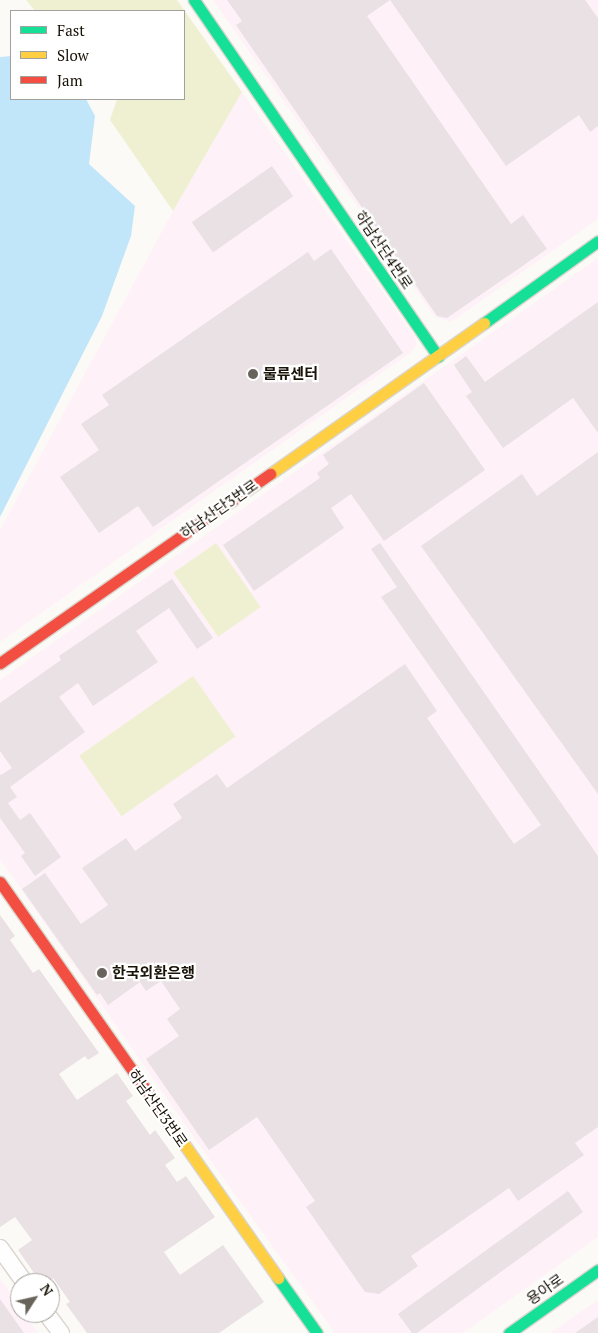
<!DOCTYPE html>
<meta charset="utf-8">
<style>
body{margin:0}
#map{position:relative;width:598px;height:1333px;overflow:hidden;background:#fcfaf6;font-family:"PT Serif","Noto Sans KR",serif}
div>[style]{position:absolute}
[style*='--x']{left:calc(var(--x)*1px);top:calc(var(--y)*1px);width:calc(var(--w)*1px);rotate:calc(var(--a)*1deg)}
.industrial>*{inset:0;background:#fef1f8}
.green>*{inset:0;background:#eff0d2;transform-origin:0 0}
.water>*{inset:0;background:#c1e6fa}
.building>*{inset:0;background:#e9e1e3;transform-origin:0 0}
.roads{filter:drop-shadow(1px 0 #dad5ce) drop-shadow(-1px 0 #dad5ce) drop-shadow(0 1px #dad5ce) drop-shadow(0 -1px #dad5ce)}
.street>*{height:16px;margin:-8px;padding:0 8px;transform-origin:8px;border-radius:8px;background:#fffefe}
.fast>*{height:11px;margin:-5.5px;padding:0 5.5px;transform-origin:5.5px;border-radius:5.5px;background:#16e098}
.slow>*{height:11px;margin:-5.5px;padding:0 5.5px;transform-origin:5.5px;border-radius:5.5px;background:#ffcf43}
.jam>*{height:11px;margin:-5.5px;padding:0 5.5px;transform-origin:5.5px;border-radius:5.5px;background:#f24e42}
.dots>*{width:14px;height:14px;translate:-50% -50%;box-sizing:border-box;border:2px solid #fff;border-radius:50%}
span{translate:-50% -50%;white-space:nowrap;text-align:center;line-height:1.15;-webkit-text-stroke:4.5px #fff;paint-order:stroke}
.street-label{font-size:15px;color:#191307}
.poi-label{font-size:15px;color:#191307;font-weight:700}
.left{translate:0 -50%;text-align:left}
.legend{position:absolute;left:10px;top:10px;width:175px;height:90px;box-sizing:border-box;background:#fff;border:1px solid #a3a19c;margin:0;padding:6px 9px;list-style:none;font-size:15px;color:#191307}
.legend li{display:flex;align-items:center;gap:10px;height:25px}
.legend b{width:25px;border:1px solid #a3a19c}
.north{position:absolute;left:10px;top:1273px;width:50px;height:50px;box-sizing:border-box;background:#fff;border:1px solid #a3a19c;border-radius:50%;rotate:55deg;font-size:14px;font-weight:700;line-height:20px;text-align:center;color:#191307}
.north::after{content:'';display:block;margin:auto;width:18px;height:22px;background:#68645b;clip-path:polygon(50% 0,100% 100%,50% 72%,0 100%)}
</style>
<div id="map">
<div class="industrial">
<div style="clip-path:polygon(213px 0,598px 0,598px 219px,451px 322px,435px 317px)"></div>
<div style="clip-path:polygon(242px 92px,404px 322px,415px 337px,417px 345px,410px 353px,0 642px,0 530px,173px 211px)"></div>
<div style="clip-path:polygon(598px 258px,598px 1237px,463px 1333px,335px 1333px,200px 1146px,0 859px,0 680px)"></div>
<div style="clip-path:polygon(0 1279px,20px 1307px,20px 1313px,24px 1313px,38px 1333px,0 1333px)"></div>
<div style="clip-path:polygon(598px 1300px,598px 1333px,550px 1333px)"></div>
</div>
<div class="green">
<div style="clip-path:polygon(26px 0,177px 0,242px 92px,173px 211px,110px 120px,117px 99px,184px 99px,184px 11px,35px 11px)"></div>
<div style="left:216px;top:543px;width:78px;height:52px;rotate:55deg"></div>
<div style="left:193px;top:676px;width:74px;height:139px;rotate:55deg"></div>
</div>
<div class="water">
<div style="clip-path:polygon(11px 56px,11px 99px,86px 99px,95px 116px,89px 164px,135px 206px,131px 236px,102px 316px,0 517px,0 57px)"></div>
</div>
<div class="building">
<div style="clip-path:polygon(227px 0,585px 0,598px 18px,598px 126px,590px 132px,579px 115px,506px 166px,390px 0,367px 16px,511px 224px,523px 215px,547px 249px,447px 318px,437px 316px,236px 25px,242px 21px)"></div>
<div style="left:272px;top:166px;width:37px;height:98px;rotate:55deg"></div>
<div style="clip-path:polygon(331px 249px,403px 353px,153px 527px,138px 506px,99px 533px,60px 477px,99px 450px,81px 424px,109px 405px,102px 395px,308px 252px,314px 261px)"></div>
<div style="clip-path:polygon(598px 302px,598px 433px,573px 398px,503px 448px,466px 396px,472px 392px,454px 365px,466px 356px,485px 382px)"></div>
<div style="clip-path:polygon(424px 383px,485px 470px,384px 541px,351px 494px,331px 508px,344px 528px,254px 591px,223px 545px,320px 478px,317px 473px,329px 464px,323px 455px)"></div>
<div style="clip-path:polygon(598px 452px,598px 794px,421px 546px,522px 474px,537px 496px)"></div>
<div style="clip-path:polygon(380px 543px,598px 856px,598px 1127px,575px 1143px,584px 1155px,518px 1201px,509px 1188px,411px 1256px,418px 1266px,379px 1294px,365px 1292px,306px 1207px,315px 1201px,257px 1117px,209px 1150px,146px 1059px,179px 1036px,167px 1019px,180px 1009px,161px 981px,146px 991px,140px 982px,108px 1005px,100px 993px,97px 995px,22px 889px,45px 873px,81px 924px,108px 905px,82px 868px,126px 838px,135px 851px,182px 818px,173px 804px,217px 774px,227px 788px,405px 664px,437px 711px,427px 718px,514px 844px,541px 825px,381px 597px,397px 587px,371px 549px)"></div>
<div style="clip-path:polygon(172px 579px,213px 638px,197px 649px,169px 608px,136px 631px,158px 662px,93px 706px,78px 683px,59px 697px,85px 732px,10px 787px,17px 797px,8px 803px,20px 820px,30px 813px,61px 857px,35px 876px,21px 856px,25px 853px,0 818px,0 774px,1px 775px,12px 768px,0 751px,0 703px,61px 660px,59px 656px)"></div>
<div style="clip-path:polygon(0 915px,15px 936px,10px 940px,33px 973px,39px 969px,99px 1053px,88px 1060px,85px 1056px,59px 1074px,77px 1100px,117px 1073px,133px 1096px,126px 1101px,150px 1135px,155px 1130px,175px 1158px,165px 1165px,177px 1182px,186px 1176px,215px 1217px,164px 1252px,180px 1275px,223px 1245px,264px 1302px,219px 1333px,87px 1333px,66px 1304px,70px 1302px,53px 1278px,47px 1283px,41px 1283px,18px 1250px,32px 1240px,15px 1217px,0 1227px)"></div>
<div style="clip-path:polygon(568px 1191px,583px 1212px,417px 1333px,412px 1333px,398px 1314px)"></div>
<div style="clip-path:polygon(0 1299px,24px 1333px,0 1333px)"></div>
<div style="clip-path:polygon(598px 1317px,598px 1333px,575px 1333px)"></div>
</div>
<div class="roads">
<div class="street">
<div style="--x:0;--y:1248;--w:43;--a:54.5"></div>
<div style="--x:46;--y:1313;--w:25;--a:53"></div>
</div>
<div class="fast">
<div style="--x:194;--y:0;--w:432;--a:55.6"></div>
<div style="--x:484;--y:323;--w:140;--a:-35.7"></div>
<div style="--x:278;--y:1278;--w:67;--a:54.7"></div>
<div style="--x:509;--y:1333;--w:109;--a:-35.3"></div>
</div>
<div class="slow">
<div style="--x:270;--y:474;--w:262;--a:-35.2"></div>
<div style="--x:165;--y:1117;--w:197;--a:54.9"></div>
</div>
<div class="jam">
<div style="--x:0;--y:663;--w:330;--a:-35"></div>
<div style="--x:0;--y:882;--w:287;--a:54.9"></div>
</div>
</div>
<div class="dots">
<div style="left:253px;top:374px;background:#68645b"></div>
<div style="left:102px;top:973px;background:#68645b"></div>
</div>
<div class="street-label">
<span style="left:384px;top:250px;rotate:56deg">하남산단4번로</span>
<span style="left:219px;top:509px;rotate:-35deg">하남산단3번로</span>
<span style="left:158px;top:1108px;rotate:55deg">하남산단3번로</span>
<span style="left:545px;top:1289px;rotate:-35deg">용아로</span>
</div>
<div class="poi-label">
<span class="left" style="left:263px;top:374px">물류센터</span>
<span class="left" style="left:112px;top:973px">한국외환은행</span>
</div>
<ul class="legend">
<li><b style="height:6px;background:#16e098"></b>Fast</li>
<li><b style="height:6px;background:#ffcf43"></b>Slow</li>
<li><b style="height:6px;background:#f24e42"></b>Jam</li>
</ul>
<div class="north">N</div>
</div>
